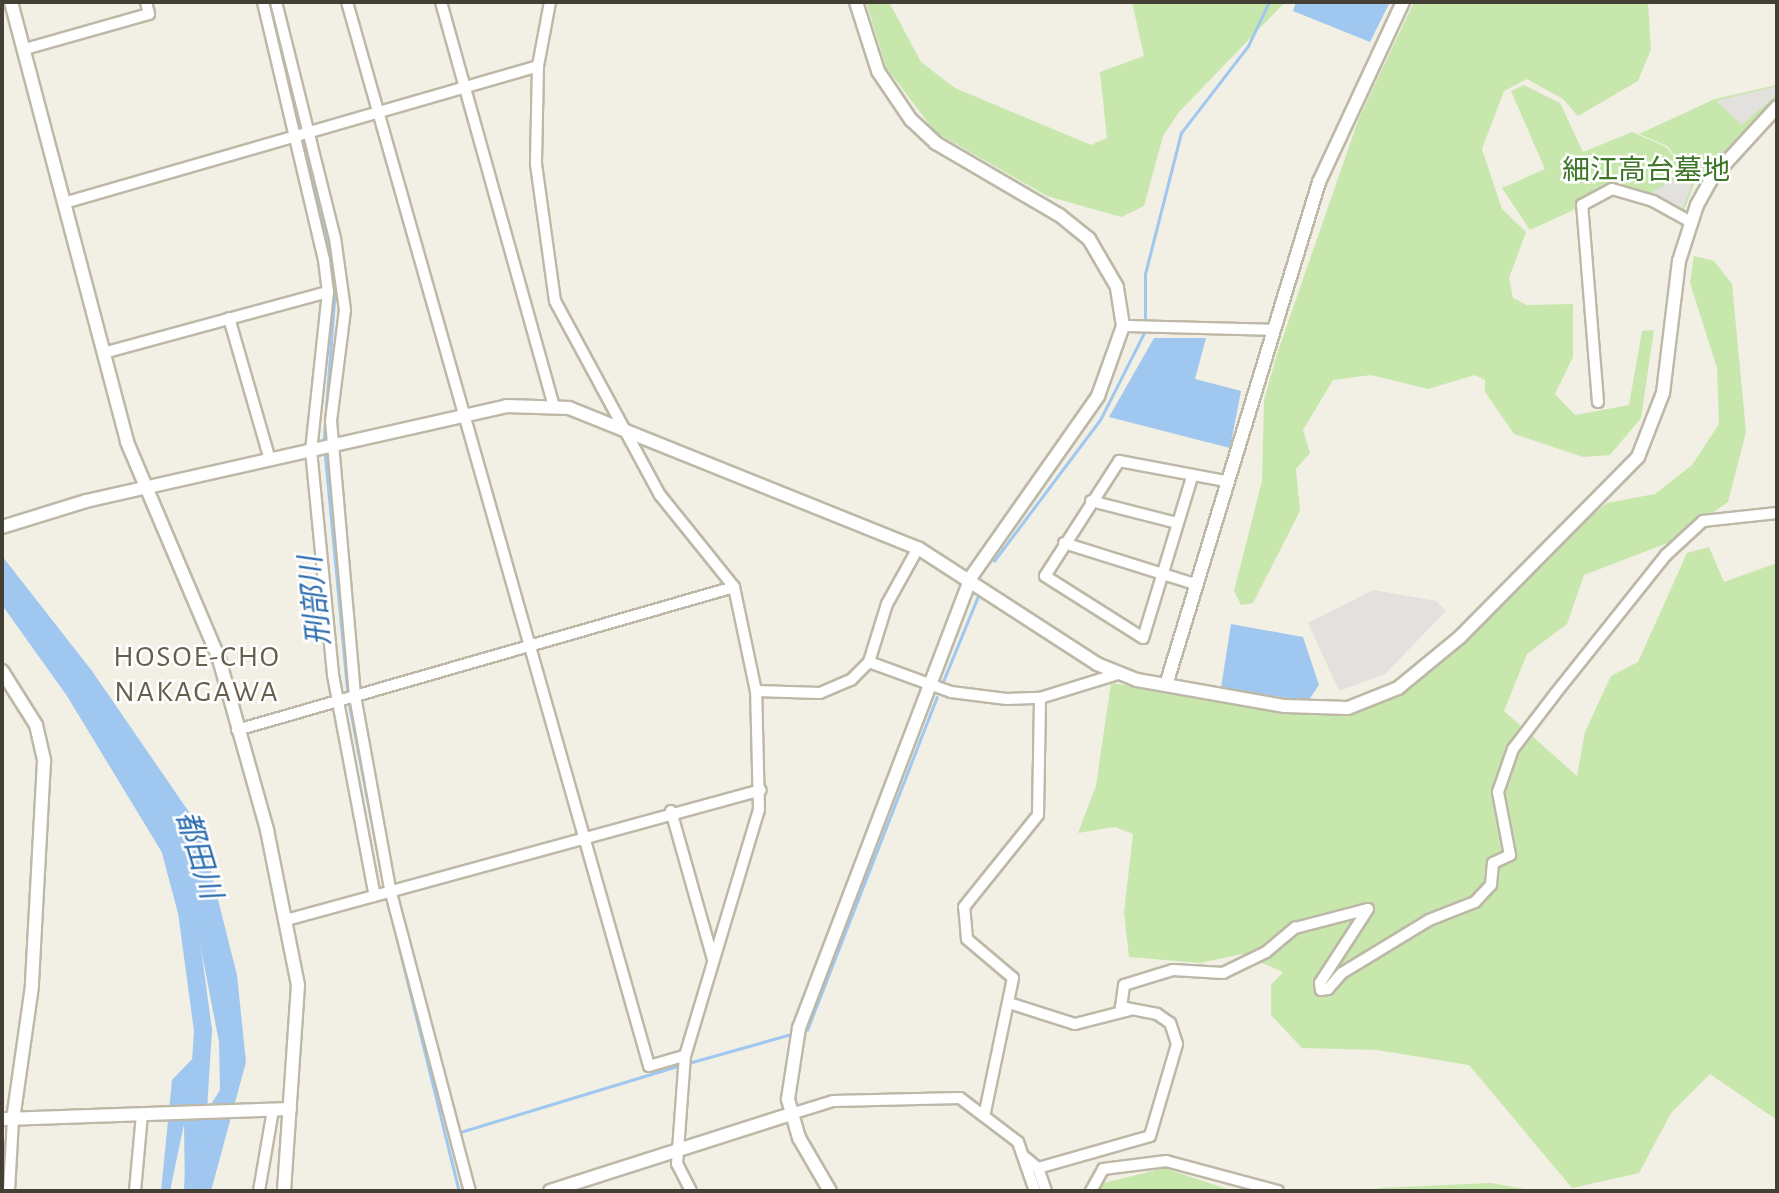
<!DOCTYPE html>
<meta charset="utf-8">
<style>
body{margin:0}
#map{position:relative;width:1779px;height:1193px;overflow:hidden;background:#f2efe4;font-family:"Alegreya Sans","Noto Sans JP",sans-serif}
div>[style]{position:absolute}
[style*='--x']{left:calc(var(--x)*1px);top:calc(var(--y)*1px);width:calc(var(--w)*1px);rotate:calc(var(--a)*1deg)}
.green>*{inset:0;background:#c7e7ad}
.parking>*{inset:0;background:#e3e1dd}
.water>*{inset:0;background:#a0c7ef}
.stream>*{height:2.5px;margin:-1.25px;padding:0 1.25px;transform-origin:1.25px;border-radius:1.25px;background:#a0c7ef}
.river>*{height:18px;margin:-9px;padding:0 9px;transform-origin:9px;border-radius:9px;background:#a0c7ef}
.roads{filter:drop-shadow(2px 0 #bdb8a7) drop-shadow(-2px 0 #bdb8a7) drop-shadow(0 2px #bdb8a7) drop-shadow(0 -2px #bdb8a7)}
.minor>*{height:10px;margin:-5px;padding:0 5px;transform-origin:5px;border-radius:5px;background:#fff}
.tertiary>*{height:12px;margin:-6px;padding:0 6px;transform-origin:6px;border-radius:6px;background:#fff}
span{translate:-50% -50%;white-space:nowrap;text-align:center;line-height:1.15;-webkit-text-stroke:5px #fff;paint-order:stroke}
.park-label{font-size:28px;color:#3e7528}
.water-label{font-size:30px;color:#2e6daf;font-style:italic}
.neighbourhood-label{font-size:30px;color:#675e4c;letter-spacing:2px}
.frame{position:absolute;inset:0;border:4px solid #443f34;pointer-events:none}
</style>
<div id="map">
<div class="green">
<div style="clip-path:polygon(866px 2px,889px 2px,921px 62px,955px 88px,1091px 145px,1107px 138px,1100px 72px,1144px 56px,1132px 2px,1285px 2px,1179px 112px,1163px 136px,1144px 206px,1121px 217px,1047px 196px,935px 132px,886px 67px)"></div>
<div style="clip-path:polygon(1414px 2px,1648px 2px,1651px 49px,1638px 81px,1578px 116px,1563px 99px,1527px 79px,1504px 91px,1482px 149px,1502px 209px,1526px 232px,1509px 278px,1513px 298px,1527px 305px,1573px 304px,1573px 357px,1555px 394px,1575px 415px,1629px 405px,1642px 331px,1654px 330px,1641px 418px,1610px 455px,1583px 457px,1514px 434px,1485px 392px,1485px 380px,1475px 375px,1428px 389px,1371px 375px,1333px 380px,1303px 430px,1310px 453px,1296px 469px,1300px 511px,1253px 603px,1241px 605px,1234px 591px,1262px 481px,1264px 400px,1277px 354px,1359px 118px)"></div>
<div style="clip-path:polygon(1524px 85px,1560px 103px,1583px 152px,1632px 132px,1666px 147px,1690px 176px,1667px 146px,1639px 134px,1715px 99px,1777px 85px,1777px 98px,1695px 182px,1680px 221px,1617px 190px,1530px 230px,1502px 188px,1545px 169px,1511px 91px)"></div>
<div style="clip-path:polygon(1694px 256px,1714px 261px,1732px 284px,1746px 432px,1728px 502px,1670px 542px,1584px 575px,1567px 624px,1527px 654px,1504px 711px,1577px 776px,1585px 732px,1611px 676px,1638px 662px,1687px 553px,1709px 547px,1724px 582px,1777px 563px,1777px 1120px,1710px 1074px,1671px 1113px,1639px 1173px,1572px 1188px,1469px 1065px,1377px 1050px,1302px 1048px,1271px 1015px,1271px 985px,1283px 972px,1242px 954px,1200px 963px,1129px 957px,1124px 912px,1133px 834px,1115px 827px,1078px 833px,1096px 786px,1111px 683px,1285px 706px,1375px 699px,1441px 653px,1524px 571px,1607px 503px,1655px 494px,1692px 465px,1719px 424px,1717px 368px,1690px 283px)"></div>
<div style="clip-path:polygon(1164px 1168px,1233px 1191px,1078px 1191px,1084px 1188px)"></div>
<div style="clip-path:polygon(1491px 1183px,1535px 1191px,1369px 1191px,1380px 1188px)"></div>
</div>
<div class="parking">
<div style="clip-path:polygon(1777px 86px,1777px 94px,1742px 125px,1716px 101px)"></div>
<div style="clip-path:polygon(1679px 176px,1692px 185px,1679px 216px,1649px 194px)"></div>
<div style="clip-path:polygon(1373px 590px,1436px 601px,1446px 611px,1385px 674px,1339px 691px,1308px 623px)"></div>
</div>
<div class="water">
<div style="clip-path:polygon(1296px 2px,1390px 2px,1370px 42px,1293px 11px)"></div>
<div style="clip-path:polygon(1154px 338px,1206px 338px,1195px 379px,1241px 391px,1230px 448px,1109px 417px)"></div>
<div style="clip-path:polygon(2px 556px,92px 671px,200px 828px,237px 975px,246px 1062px,211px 1191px,185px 1191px,184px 1124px,170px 1191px,161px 1191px,172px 1080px,198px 1053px,192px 1091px,197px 1127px,220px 1090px,219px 1042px,192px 902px,67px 696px,2px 605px)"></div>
<div style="clip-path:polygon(1231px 624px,1303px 637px,1319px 685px,1308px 701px,1221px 688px)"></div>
</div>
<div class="stream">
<div style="--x:269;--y:2;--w:133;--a:76.5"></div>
<div style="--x:302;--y:138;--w:146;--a:76.5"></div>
<div style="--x:336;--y:280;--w:164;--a:94.2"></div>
<div style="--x:1145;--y:323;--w:49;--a:-90"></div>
<div style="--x:1145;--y:274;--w:146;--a:-75.7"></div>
<div style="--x:1181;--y:133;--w:110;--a:-52.4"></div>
<div style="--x:1248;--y:46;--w:49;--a:-64.5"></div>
<div style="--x:325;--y:451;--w:245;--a:84.6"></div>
<div style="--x:994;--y:561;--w:176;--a:-53.1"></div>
<div style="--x:1100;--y:420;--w:102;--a:-63.2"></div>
<div style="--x:942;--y:684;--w:97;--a:-67.7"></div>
<div style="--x:349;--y:702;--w:192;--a:79.2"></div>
<div style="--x:387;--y:897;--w:303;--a:76.2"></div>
<div style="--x:807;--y:1030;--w:357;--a:-68.7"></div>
<div style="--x:692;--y:1062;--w:100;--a:-15.7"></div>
<div style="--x:457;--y:1133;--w:230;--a:-16.9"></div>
</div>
<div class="river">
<div style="--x:171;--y:852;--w:62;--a:75.1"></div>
<div style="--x:187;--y:912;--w:119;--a:82.3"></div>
<div style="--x:203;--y:1030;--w:161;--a:93.6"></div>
</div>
<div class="roads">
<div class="minor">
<div style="--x:263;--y:2;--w:265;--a:76.7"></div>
<div style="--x:324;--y:260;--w:32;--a:83"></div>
<div style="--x:328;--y:292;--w:159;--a:96.1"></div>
<div style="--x:311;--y:450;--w:226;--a:84.4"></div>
<div style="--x:333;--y:675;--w:222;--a:79.3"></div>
<div style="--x:276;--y:2;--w:243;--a:76"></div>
<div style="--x:335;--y:238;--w:73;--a:82.1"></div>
<div style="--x:345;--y:310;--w:112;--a:97.2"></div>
<div style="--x:331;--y:421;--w:276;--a:85"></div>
<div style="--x:355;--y:696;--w:196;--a:79.7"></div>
<div style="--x:390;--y:889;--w:312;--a:75.2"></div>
<div style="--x:347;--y:2;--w:1106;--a:74.15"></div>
<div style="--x:649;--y:1066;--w:37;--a:-16"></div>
<div style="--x:441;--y:2;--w:420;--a:74.4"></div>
<div style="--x:550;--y:2;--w:65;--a:100.6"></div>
<div style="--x:538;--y:66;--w:98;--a:91.2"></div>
<div style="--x:536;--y:164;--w:138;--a:82.1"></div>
<div style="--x:555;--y:301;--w:221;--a:61.6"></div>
<div style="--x:660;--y:495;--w:118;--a:51.2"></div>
<div style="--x:734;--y:587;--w:106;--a:78.1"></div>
<div style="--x:25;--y:49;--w:129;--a:-15.8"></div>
<div style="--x:149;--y:14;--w:12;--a:-104"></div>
<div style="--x:64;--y:203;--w:493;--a:-16.1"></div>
<div style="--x:229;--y:318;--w:148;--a:73.9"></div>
<div style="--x:1123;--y:326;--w:150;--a:1.5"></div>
<div style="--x:103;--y:353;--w:233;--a:-15.2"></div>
<div style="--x:1598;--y:402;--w:198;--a:-94.6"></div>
<div style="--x:1582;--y:205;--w:34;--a:-28"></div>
<div style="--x:1612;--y:189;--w:43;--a:16.3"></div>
<div style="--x:1653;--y:201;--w:43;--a:28.9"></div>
<div style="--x:1192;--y:477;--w:168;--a:106.9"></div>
<div style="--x:1143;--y:638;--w:116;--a:-147.7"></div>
<div style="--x:1045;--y:576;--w:137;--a:-57.2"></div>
<div style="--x:1119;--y:461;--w:109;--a:10.6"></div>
<div style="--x:1091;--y:501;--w:89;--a:14.3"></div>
<div style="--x:1064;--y:543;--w:137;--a:17.4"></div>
<div style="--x:869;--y:662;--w:87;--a:20.1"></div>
<div style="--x:951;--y:692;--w:56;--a:7.1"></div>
<div style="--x:1007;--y:699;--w:33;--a:-2"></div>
<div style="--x:1040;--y:698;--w:85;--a:-17.2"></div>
<div style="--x:237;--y:730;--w:517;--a:-16.05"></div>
<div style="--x:671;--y:811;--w:154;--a:74.2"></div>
<div style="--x:286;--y:920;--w:492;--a:-15.3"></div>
<div style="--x:1009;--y:1003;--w:69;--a:17.7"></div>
<div style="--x:1075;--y:1024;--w:57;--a:-14.3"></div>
<div style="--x:985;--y:1112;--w:137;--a:-78.2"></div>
<div style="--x:1013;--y:978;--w:60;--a:-139.7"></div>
<div style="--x:967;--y:939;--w:32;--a:-95"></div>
<div style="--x:964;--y:907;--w:118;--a:-51.2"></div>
<div style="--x:1038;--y:815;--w:117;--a:-89"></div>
<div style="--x:791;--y:1114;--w:44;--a:-17.2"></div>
<div style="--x:833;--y:1101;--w:127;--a:-1.4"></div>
<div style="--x:960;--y:1098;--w:73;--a:37.2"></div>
<div style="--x:1018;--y:1142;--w:52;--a:70.9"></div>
<div style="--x:1026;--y:1158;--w:16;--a:40"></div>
<div style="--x:1038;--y:1168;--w:116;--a:-15.9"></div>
<div style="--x:1150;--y:1136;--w:96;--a:-73.6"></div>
<div style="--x:1177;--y:1044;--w:22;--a:-108"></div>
<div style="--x:1170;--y:1023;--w:16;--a:-145"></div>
<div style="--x:1157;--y:1014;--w:37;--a:-169"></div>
<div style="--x:1121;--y:1007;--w:22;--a:-82"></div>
<div style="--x:1124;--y:985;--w:51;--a:-17"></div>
<div style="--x:1173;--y:970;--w:50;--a:3.4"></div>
<div style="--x:1223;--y:973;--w:48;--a:-26"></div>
<div style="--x:1266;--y:952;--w:38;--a:-40"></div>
<div style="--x:1295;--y:928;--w:75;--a:-14.6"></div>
<div style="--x:1368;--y:909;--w:88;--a:123"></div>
<div style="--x:1320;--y:983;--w:7;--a:82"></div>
<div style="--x:1321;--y:990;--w:7;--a:-8"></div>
<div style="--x:1328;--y:989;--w:21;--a:-49"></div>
<div style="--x:1342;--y:973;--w:102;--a:-31.3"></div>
<div style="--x:1429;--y:920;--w:49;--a:-21.4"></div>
<div style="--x:1475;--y:902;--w:23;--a:-47"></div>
<div style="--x:1491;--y:885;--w:22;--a:-85"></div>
<div style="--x:1493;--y:863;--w:19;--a:-25"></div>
<div style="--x:1510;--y:855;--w:64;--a:-100.8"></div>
<div style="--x:1498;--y:792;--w:46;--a:-70.8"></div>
<div style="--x:1513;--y:749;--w:69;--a:-52.6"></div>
<div style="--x:1555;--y:694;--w:178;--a:-51.4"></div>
<div style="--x:1666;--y:555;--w:50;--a:-42.6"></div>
<div style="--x:1703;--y:521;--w:74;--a:-6.2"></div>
<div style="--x:1038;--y:1168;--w:24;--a:71"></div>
<div style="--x:9;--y:1191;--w:72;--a:-86.8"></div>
<div style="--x:135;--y:1191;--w:77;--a:-84.8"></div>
<div style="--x:259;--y:1191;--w:82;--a:-80.2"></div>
<div style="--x:691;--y:1191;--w:30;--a:-117"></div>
<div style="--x:677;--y:1164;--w:108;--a:-85.8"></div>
<div style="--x:685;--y:1056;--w:257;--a:-73.3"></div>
<div style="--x:759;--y:810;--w:119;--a:-91.4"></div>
<div style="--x:756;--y:691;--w:64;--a:1.8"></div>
<div style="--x:820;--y:693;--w:34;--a:-23"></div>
<div style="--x:851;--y:680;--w:25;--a:-45"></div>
<div style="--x:869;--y:662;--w:61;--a:-72.8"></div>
<div style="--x:887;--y:604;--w:64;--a:-61"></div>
<div style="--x:1091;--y:1191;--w:25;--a:-61"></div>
<div style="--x:1103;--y:1169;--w:64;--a:-7.2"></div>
<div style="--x:1166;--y:1161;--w:116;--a:15"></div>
</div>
<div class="tertiary">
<div style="--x:11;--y:2;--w:455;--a:75.2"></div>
<div style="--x:127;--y:442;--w:236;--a:67"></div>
<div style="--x:219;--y:659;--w:178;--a:74.3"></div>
<div style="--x:267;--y:830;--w:158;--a:78.7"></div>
<div style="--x:298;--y:985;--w:206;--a:93.9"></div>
<div style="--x:2;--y:527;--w:88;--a:-17.2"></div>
<div style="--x:86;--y:501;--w:431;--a:-12.7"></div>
<div style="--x:506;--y:406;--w:63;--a:1.8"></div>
<div style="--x:569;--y:408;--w:376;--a:21.9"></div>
<div style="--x:918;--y:548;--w:213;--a:32.9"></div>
<div style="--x:1097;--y:664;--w:43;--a:21.8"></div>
<div style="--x:1137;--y:680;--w:150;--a:10"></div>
<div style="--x:1285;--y:706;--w:63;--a:1.8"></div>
<div style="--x:1348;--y:708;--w:54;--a:-21.8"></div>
<div style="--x:1398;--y:688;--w:80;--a:-39.4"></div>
<div style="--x:1460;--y:637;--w:253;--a:-45.3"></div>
<div style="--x:1638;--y:457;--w:69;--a:-68.7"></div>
<div style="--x:1663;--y:393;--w:133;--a:-83.1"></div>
<div style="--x:1679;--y:261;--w:59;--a:-72.2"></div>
<div style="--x:1697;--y:205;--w:31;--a:-61"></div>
<div style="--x:1712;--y:178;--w:96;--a:-47.5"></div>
<div style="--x:2;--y:671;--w:64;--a:57.8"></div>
<div style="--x:36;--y:725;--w:37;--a:77"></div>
<div style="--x:44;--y:761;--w:225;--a:93.1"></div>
<div style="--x:32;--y:986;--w:134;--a:98.1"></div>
<div style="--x:1166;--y:685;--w:526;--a:-73.08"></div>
<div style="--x:1319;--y:182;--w:199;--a:-65"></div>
<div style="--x:2;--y:1119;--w:288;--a:-2"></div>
<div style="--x:550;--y:1191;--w:253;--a:-17.7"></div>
<div style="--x:830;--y:1191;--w:61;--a:-120.3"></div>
<div style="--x:799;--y:1138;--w:41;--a:-105.8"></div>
<div style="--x:788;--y:1099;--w:72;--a:-81.2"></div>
<div style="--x:799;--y:1028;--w:483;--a:-69.1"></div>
<div style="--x:971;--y:577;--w:221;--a:-54.9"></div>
<div style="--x:1098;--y:396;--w:74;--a:-70.3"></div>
<div style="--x:1123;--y:326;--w:39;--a:-99"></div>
<div style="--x:1117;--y:287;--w:56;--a:-120.3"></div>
<div style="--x:1089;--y:239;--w:38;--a:-141"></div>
<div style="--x:1059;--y:215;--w:143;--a:-149.7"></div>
<div style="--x:936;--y:143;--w:34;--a:-137"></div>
<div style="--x:911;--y:120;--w:59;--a:-124"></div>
<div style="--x:878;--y:71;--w:72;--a:-107.7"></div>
</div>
</div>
<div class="park-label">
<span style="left:1646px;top:171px">細江高台墓地</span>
</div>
<div class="water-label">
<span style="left:316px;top:601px;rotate:-96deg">刑部川</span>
<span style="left:198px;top:855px;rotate:73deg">都田川</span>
</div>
<div class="neighbourhood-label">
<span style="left:197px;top:674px">HOSOE-CHO<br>NAKAGAWA</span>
</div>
<div class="frame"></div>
</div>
